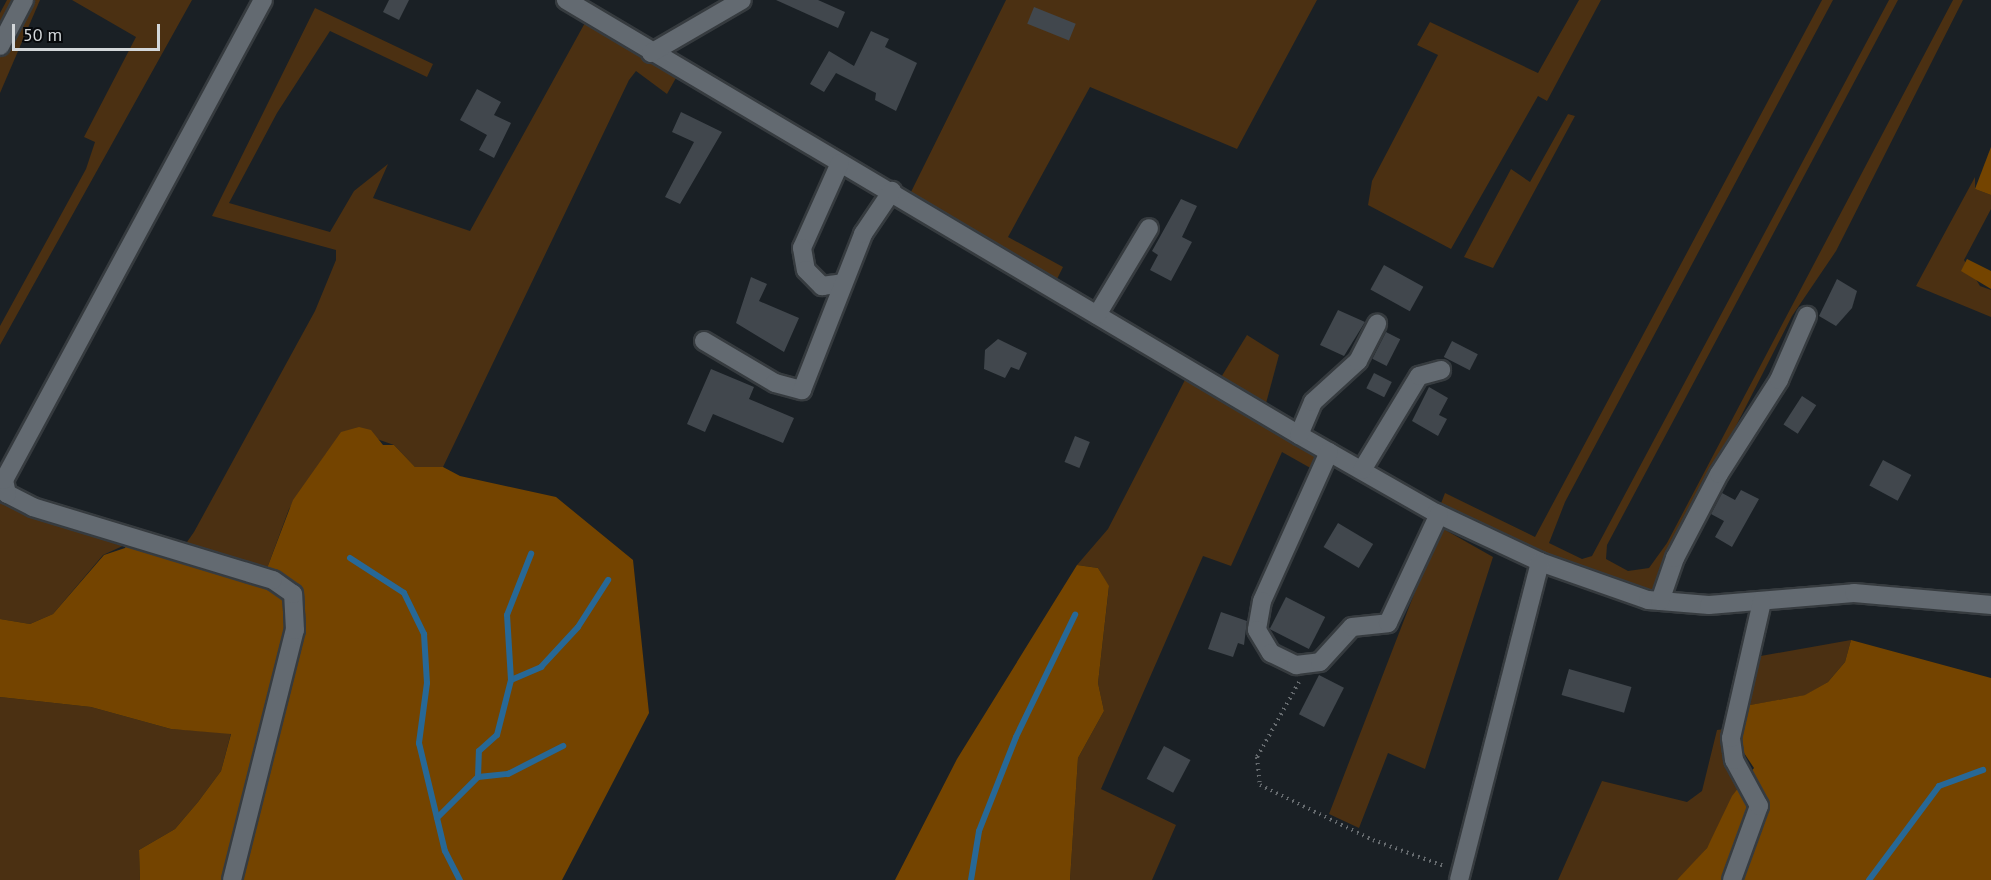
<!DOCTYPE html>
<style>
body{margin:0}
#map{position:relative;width:1991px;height:880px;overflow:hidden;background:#1a2025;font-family:"PT Sans",sans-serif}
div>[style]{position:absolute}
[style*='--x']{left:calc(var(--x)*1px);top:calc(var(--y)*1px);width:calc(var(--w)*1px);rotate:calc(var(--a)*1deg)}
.green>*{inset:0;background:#4b3012}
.forest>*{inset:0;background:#744400}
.stream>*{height:6px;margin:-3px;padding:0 3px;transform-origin:3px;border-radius:3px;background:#276896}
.building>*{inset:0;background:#41474d;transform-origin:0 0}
.path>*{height:4px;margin-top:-2px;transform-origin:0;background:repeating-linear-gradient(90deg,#666b6f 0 1.5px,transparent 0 6px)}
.roads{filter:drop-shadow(2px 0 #363b3f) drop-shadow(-2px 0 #363b3f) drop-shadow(0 2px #363b3f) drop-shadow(0 -2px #363b3f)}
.minor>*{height:18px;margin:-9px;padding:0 9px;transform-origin:9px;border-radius:9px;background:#636a71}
span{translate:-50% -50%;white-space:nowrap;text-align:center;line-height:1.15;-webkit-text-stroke:4.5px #07090c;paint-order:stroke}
.scale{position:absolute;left:12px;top:24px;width:148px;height:27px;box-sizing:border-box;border:3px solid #d3d7da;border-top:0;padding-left:8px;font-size:18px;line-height:21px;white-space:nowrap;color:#d3d7da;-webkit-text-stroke:4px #07090c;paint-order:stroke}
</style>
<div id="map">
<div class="green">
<div style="clip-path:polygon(7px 0,18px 0,0 35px,0 13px)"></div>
<div style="clip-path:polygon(28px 0,40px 0,0 93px,0 56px)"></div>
<div style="clip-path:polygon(72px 0,192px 0,0 345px,0 326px,86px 169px,95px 142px,84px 137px,136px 37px)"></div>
<div style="clip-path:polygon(1006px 0,1317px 0,1237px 149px,1090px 87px,1008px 237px,1063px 267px,1056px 281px,911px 192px)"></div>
<div style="clip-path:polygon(1579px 0,1601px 0,1547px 101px,1538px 96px,1451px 249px,1368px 205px,1372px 181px,1438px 55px,1417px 45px,1430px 22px,1538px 73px)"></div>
<div style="clip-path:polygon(1822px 0,1833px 0,1565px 502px,1549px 543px,1582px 559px,1592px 556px,1889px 0,1898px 0,1607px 545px,1606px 559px,1628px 571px,1649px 568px,1667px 543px,1953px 0,1963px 0,1836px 251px,1792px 316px,1652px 591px,1562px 567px,1440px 506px,1445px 493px,1535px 537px)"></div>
<div style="clip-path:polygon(315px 8px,433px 64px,427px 77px,330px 31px,277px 113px,229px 203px,330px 232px,354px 191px,388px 164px,373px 198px,470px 231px,586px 21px,677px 76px,667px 94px,636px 71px,629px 80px,443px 467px,415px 467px,394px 445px,374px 438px,326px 454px,289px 509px,266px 571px,173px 545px,187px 542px,194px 532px,315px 311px,336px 260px,336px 250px,212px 216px)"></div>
<div style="clip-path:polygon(1568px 114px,1575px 116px,1493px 268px,1464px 257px,1511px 169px,1530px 182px)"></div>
<div style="clip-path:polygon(1975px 177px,1975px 189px,1991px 195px,1991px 209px,1964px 260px,1980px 286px,1991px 290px,1991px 317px,1916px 286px)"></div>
<div style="clip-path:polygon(1247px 335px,1279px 355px,1265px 407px,1220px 379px)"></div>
<div style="clip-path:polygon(1186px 378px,1317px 455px,1318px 461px,1314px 470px,1282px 452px,1231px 566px,1203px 556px,1101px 789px,1176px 825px,1152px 880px,1070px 880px,1078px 758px,1104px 711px,1098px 683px,1109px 587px,1098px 568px,1077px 565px,1108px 529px)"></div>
<div style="clip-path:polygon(0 492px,127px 544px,103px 555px,53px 614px,30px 624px,0 619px)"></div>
<div style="clip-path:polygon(1440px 527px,1493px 557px,1425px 769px,1388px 753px,1359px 828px,1329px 814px)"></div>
<div style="clip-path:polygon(1851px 640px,1845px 662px,1828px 682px,1806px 695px,1739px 707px,1755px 657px)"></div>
<div style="clip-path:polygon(0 697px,91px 707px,171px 729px,231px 733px,221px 771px,198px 802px,175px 829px,139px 850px,140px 880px,0 880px)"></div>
<div style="clip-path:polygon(1725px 729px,1743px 782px,1707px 848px,1684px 875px,1677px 880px,1558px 880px,1602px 781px,1687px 802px,1702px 791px,1717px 730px)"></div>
</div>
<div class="forest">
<div style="clip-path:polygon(1991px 147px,1991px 195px,1975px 189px)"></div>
<div style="clip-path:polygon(1967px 259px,1991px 271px,1991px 289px,1961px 271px)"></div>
<div style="clip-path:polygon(359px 427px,371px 430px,383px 445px,394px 445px,415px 467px,443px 467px,460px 476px,556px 497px,633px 560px,649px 713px,562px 880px,140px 880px,139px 850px,175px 829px,198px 802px,221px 771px,231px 734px,171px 729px,91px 707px,0 697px,0 619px,30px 624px,53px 614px,104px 555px,125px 548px,133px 532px,266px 571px,293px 500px,341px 432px)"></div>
<div style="clip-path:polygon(1077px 565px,1098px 568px,1109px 586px,1098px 683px,1104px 711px,1078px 758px,1070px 880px,895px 880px,957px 759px)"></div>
<div style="clip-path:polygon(1851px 640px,1991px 678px,1991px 880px,1677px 880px,1707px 848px,1732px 796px,1754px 768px,1738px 744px,1739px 707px,1805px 695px,1828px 682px,1845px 662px)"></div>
</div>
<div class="stream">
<div style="--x:350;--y:558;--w:64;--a:32.9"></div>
<div style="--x:404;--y:593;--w:46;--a:64"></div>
<div style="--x:424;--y:634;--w:49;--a:86.5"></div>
<div style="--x:427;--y:683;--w:61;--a:97.6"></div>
<div style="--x:419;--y:743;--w:111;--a:76.5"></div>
<div style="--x:445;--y:851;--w:33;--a:63"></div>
<div style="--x:511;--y:680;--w:33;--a:-23"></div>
<div style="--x:541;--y:667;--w:54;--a:-47.2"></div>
<div style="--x:578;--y:627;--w:56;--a:-57.4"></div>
<div style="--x:478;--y:777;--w:30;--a:-6"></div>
<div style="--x:508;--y:774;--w:62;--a:-27"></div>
<div style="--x:437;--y:818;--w:58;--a:-45"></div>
<div style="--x:478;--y:777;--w:26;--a:-88"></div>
<div style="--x:479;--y:751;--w:24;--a:-42"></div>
<div style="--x:497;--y:735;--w:57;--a:-75.7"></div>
<div style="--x:511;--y:680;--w:65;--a:-93.5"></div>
<div style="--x:507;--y:615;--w:66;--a:-68.5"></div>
<div style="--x:971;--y:880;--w:50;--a:-80.7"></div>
<div style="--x:979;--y:831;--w:101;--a:-68.5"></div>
<div style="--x:1016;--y:737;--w:136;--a:-64.2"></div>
<div style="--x:1869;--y:880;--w:117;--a:-53.3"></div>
<div style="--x:1939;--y:786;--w:47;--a:-20"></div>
</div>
<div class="building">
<div style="clip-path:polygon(389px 0,409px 0,399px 20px,383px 12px)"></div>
<div style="clip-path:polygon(776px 0,818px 0,845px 12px,838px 28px)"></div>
<div style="left:1034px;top:7px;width:45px;height:18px;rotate:22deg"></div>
<div style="clip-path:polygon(871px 31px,889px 39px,885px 47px,917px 63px,896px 111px,875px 100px,876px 93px,836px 73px,824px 92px,810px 84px,829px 51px,854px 66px)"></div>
<div style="clip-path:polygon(477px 89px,501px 102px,494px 115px,511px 123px,494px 158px,479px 150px,487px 135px,460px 120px)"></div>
<div style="clip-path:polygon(681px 112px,722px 132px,680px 204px,665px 197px,694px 142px,672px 132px)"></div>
<div style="clip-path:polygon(1181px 199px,1197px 206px,1182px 237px,1192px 242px,1171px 281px,1150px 270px,1158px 255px,1152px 251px)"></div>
<div style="left:1384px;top:265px;width:45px;height:28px;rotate:29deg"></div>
<div style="clip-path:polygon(751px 277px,767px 284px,759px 301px,799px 318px,784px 352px,736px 323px)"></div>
<div style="clip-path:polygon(1837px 279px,1857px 291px,1852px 308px,1836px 326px,1819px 316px)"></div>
<div style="clip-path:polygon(1338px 310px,1365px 322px,1344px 356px,1320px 345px)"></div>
<div style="left:1386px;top:332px;width:16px;height:30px;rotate:27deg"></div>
<div style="clip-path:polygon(998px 339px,1027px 353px,1019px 370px,1011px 367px,1005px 378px,984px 369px,985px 350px)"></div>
<div style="left:1452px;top:341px;width:29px;height:18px;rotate:27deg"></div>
<div style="clip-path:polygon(711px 369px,754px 387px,749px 399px,794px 418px,783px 443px,713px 414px,705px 432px,687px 424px)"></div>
<div style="left:1374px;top:373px;width:20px;height:17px;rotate:27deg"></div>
<div style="clip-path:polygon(1429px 387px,1448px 398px,1439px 415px,1447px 419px,1438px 436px,1412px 421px)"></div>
<div style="left:1802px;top:396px;width:17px;height:34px;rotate:33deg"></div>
<div style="left:1075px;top:436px;width:16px;height:28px;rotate:22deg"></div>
<div style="left:1883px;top:460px;width:32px;height:29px;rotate:28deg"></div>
<div style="clip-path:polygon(1741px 490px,1759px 499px,1732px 547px,1715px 537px,1724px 521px,1711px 514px,1722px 493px,1735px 500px)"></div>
<div style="left:1338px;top:523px;width:41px;height:28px;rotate:31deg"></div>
<div style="left:1286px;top:597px;width:44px;height:36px;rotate:27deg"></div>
<div style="clip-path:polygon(1221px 612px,1247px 621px,1244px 645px,1238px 643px,1233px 657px,1208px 649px)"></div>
<div style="left:1569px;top:669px;width:65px;height:27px;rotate:16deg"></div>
<div style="left:1319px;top:675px;width:28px;height:44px;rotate:27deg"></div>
<div style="left:1164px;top:746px;width:30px;height:37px;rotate:28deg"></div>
</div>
<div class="path">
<div style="--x:1299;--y:682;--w:86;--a:119.2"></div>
<div style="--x:1257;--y:757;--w:28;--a:84"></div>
<div style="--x:1260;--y:785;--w:126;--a:26"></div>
<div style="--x:1373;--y:840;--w:76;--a:20.1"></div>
</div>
<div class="roads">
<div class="minor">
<div style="--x:566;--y:0;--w:852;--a:30.69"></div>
<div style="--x:1299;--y:435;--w:158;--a:29.7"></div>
<div style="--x:1436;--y:513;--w:115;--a:25.2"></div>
<div style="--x:1540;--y:562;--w:114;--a:19.4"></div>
<div style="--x:1648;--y:600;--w:61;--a:4.7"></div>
<div style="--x:1709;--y:605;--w:145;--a:-4.7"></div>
<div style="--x:1854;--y:593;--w:138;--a:5"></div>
<div style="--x:0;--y:46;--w:52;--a:-62.4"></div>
<div style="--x:651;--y:53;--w:105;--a:-30.2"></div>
<div style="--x:840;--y:163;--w:93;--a:114.1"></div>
<div style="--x:802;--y:248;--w:22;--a:80"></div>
<div style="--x:806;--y:270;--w:23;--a:45"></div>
<div style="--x:822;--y:286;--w:21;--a:-8"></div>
<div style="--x:1097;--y:315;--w:101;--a:-59.1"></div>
<div style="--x:704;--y:341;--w:82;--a:30.6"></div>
<div style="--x:775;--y:383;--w:28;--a:15"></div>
<div style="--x:802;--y:390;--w:168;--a:-68.6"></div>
<div style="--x:863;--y:234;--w:52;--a:-56"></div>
<div style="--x:1299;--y:435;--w:36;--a:-67"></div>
<div style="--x:1313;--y:402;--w:61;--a:-42.3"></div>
<div style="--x:1358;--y:361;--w:42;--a:-62.8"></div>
<div style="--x:1329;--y:452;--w:163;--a:114.2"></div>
<div style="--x:1262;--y:601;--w:29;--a:100"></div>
<div style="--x:1257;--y:630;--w:27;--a:59"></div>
<div style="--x:1271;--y:653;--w:28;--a:26"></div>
<div style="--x:1296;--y:665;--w:24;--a:-7"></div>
<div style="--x:1320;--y:662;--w:47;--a:-47.6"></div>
<div style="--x:1352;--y:627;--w:36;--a:-6"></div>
<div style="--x:1388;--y:623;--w:120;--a:-64.9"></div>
<div style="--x:1362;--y:470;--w:110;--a:-58.8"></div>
<div style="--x:1419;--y:376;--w:23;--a:-15"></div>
<div style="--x:1660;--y:601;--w:46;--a:-70.8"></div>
<div style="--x:1675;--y:558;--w:95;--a:-62.4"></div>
<div style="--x:1719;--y:474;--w:112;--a:-57.4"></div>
<div style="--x:1779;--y:380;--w:70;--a:-66.4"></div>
<div style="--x:232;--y:880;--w:258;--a:-75.9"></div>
<div style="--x:295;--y:630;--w:36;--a:-93"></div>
<div style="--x:293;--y:594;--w:24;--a:-145"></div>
<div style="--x:273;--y:580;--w:251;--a:-163.1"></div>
<div style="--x:33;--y:507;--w:29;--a:-153"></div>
<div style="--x:7;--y:494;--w:14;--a:-102"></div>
<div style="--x:4;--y:480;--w:545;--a:-61.65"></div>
<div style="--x:1459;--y:880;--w:328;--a:-75.7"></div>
<div style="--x:1732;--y:880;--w:79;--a:-70"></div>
<div style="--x:1759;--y:806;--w:52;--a:-118.5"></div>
<div style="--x:1734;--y:760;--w:22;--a:-98"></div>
<div style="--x:1731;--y:738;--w:140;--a:-77.2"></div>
</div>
</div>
<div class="scale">50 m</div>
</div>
